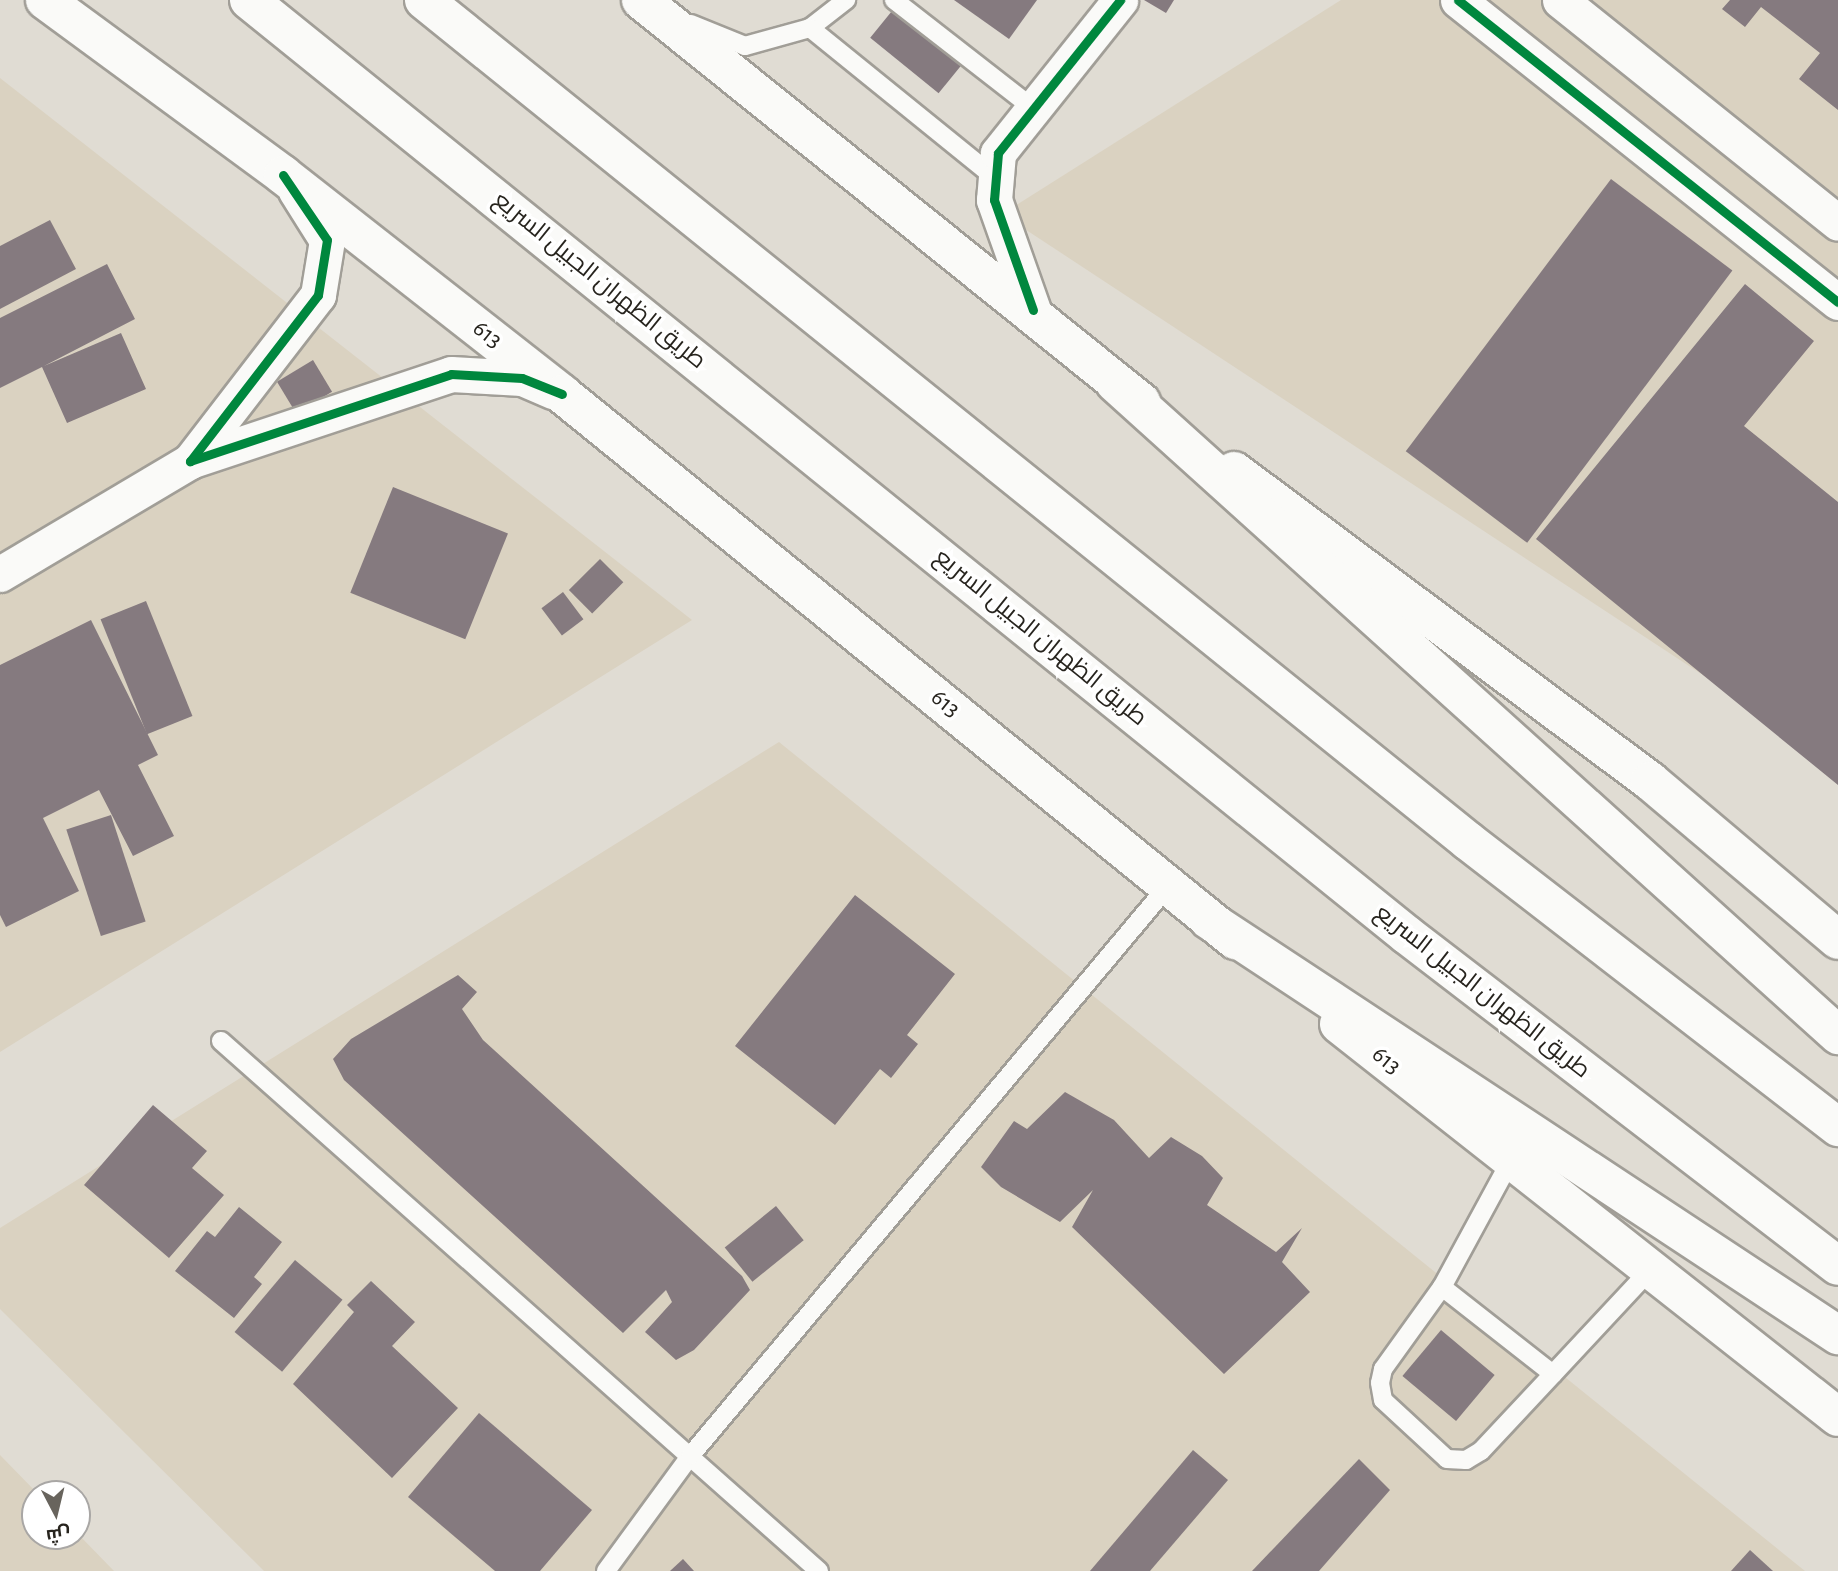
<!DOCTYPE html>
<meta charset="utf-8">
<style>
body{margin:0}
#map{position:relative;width:1838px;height:1571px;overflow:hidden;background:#e0dcd3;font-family:"Alegreya Sans",Cairo,sans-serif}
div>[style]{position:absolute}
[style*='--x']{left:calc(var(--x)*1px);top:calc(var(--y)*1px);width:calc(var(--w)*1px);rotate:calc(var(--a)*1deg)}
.built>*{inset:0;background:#dad2c1}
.building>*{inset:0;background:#857a7f;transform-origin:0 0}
.roads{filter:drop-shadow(2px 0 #a19e97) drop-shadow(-2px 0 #a19e97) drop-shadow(0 2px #a19e97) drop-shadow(0 -2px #a19e97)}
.lane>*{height:18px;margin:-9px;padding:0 9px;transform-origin:9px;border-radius:9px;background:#fafaf8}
.street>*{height:35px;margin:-17.5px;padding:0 17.5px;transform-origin:17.5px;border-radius:17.5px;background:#fafaf8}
.primary>*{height:38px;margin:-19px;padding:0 19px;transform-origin:19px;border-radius:19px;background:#fafaf8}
.highway>*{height:38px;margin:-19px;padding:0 19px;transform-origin:19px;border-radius:19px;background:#fafaf8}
.cycleway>*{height:9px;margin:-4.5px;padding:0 4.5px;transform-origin:4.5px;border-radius:4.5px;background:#00873e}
span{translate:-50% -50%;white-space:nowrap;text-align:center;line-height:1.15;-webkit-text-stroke:7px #fff;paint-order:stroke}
.street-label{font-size:24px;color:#27241e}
.north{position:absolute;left:21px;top:1480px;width:70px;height:70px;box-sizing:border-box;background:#fff;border:2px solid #a9a7a5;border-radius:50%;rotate:173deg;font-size:19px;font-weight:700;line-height:28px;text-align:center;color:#27241e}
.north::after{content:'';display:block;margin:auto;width:24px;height:32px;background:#68645d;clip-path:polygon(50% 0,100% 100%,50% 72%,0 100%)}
</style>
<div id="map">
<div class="built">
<div style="clip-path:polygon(1341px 0,1838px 0,1838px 764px,1002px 214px)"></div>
<div style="clip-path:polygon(0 78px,692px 620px,0 1052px)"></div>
<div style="clip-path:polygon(779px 742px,1805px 1571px,264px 1571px,0 1309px,0 1228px)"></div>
<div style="clip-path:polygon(0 1455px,38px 1494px,35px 1536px,77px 1533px,114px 1571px,0 1571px)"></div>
</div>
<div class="building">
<div style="clip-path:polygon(954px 0,1037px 0,1009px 39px)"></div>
<div style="clip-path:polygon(1144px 0,1174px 0,1166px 13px)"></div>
<div style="clip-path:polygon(1730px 0,1838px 0,1838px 110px,1799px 79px,1820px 53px,1761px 7px,1745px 27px,1722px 9px)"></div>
<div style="left:896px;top:6px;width:88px;height:41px;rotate:39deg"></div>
<div style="left:1611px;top:179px;width:152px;height:341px;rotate:37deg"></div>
<div style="clip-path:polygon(50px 220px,76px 269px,0 309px,0 246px)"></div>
<div style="clip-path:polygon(107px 264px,135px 319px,44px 366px,121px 333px,146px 389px,67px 423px,42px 367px,0 388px,0 318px)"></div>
<div style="clip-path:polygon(1745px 284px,1814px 341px,1744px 426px,1838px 502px,1838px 785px,1536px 539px)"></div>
<div style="left:313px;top:360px;width:37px;height:42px;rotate:59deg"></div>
<div style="left:393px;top:487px;width:124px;height:114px;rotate:22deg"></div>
<div style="left:600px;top:559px;width:33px;height:44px;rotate:45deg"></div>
<div style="left:563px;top:592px;width:34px;height:27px;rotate:53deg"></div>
<div style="left:146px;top:601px;width:124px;height:49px;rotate:68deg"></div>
<div style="clip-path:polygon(91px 620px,158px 755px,138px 765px,174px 836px,133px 856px,99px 790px,43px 818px,79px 891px,6px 927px,0 915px,0 665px)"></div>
<div style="left:111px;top:815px;width:112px;height:47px;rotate:72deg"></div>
<div style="clip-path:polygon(855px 895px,955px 974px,907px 1035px,918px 1044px,891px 1078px,880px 1069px,835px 1125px,735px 1046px)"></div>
<div style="clip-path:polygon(458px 975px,477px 992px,462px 1009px,483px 1040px,742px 1276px,750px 1290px,694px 1350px,676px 1360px,645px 1332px,672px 1302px,666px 1290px,623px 1333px,344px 1080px,333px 1059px,351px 1039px)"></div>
<div style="clip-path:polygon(1065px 1092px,1114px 1120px,1149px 1158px,1171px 1137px,1202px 1156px,1223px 1178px,1207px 1205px,1276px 1252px,1302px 1228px,1282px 1262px,1310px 1292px,1224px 1374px,1072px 1227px,1093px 1190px,1060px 1222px,1001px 1187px,981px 1167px,1014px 1121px,1027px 1129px)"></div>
<div style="clip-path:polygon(153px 1105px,207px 1151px,192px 1168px,224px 1195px,169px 1258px,84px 1185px)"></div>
<div style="left:776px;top:1206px;width:44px;height:66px;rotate:51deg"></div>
<div style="clip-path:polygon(239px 1207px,282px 1242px,254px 1277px,262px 1284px,234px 1318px,175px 1271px,207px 1231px,215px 1237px)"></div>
<div style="left:295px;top:1260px;width:62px;height:94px;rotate:40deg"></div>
<div style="clip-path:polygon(371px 1281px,415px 1322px,392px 1346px,458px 1408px,392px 1478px,293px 1384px,354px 1312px,347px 1305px)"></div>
<div style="left:1441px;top:1330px;width:70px;height:60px;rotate:40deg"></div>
<div style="clip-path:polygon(479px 1413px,592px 1510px,540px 1571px,495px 1571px,408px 1497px)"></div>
<div style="clip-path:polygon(1193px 1450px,1228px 1480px,1150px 1571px,1090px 1571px)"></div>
<div style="clip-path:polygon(1359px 1459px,1390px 1490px,1319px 1571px,1252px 1571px)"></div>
<div style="clip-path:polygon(1750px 1550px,1773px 1571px,1731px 1571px)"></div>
<div style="clip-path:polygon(683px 1559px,694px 1571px,670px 1571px)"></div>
</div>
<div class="roads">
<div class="lane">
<div style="--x:894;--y:0;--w:177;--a:37.9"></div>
<div style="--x:691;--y:24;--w:58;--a:22.2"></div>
<div style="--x:745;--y:46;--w:67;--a:-15.5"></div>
<div style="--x:810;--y:28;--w:46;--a:-37.9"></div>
<div style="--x:810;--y:28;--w:235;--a:39"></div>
<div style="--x:221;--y:1041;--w:799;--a:41.55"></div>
<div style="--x:1511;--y:1160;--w:145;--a:118.5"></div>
<div style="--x:1442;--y:1287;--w:141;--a:38.1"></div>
<div style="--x:1553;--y:1374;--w:139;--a:-47"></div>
<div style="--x:1442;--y:1287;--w:101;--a:125.7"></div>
<div style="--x:1383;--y:1369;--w:14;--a:102"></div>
<div style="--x:1380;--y:1383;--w:17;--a:80"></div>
<div style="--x:1383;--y:1400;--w:87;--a:42.7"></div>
<div style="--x:1447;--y:1459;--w:19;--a:3"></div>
<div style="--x:1466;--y:1460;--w:17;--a:-31"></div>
<div style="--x:1481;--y:1451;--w:105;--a:-46.9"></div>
<div style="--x:606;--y:1571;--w:144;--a:-53.8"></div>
<div style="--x:691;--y:1455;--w:742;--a:-50.03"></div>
</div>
<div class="street">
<div style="--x:1458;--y:0;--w:485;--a:38.5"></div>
<div style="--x:1560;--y:0;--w:356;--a:38.7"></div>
<div style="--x:296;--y:191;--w:58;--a:57.7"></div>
<div style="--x:327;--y:240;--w:56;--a:99.3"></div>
<div style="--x:318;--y:295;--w:210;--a:127.6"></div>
<div style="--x:190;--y:461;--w:275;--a:-18.4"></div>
<div style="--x:451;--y:374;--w:71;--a:3.2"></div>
<div style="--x:522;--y:378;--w:34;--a:23"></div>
<div style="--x:1033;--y:310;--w:117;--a:-109.5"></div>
<div style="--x:994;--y:200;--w:47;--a:-85.1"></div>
<div style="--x:998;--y:153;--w:196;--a:-51.4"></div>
<div style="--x:0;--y:574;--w:221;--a:-30.7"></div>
</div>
<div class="primary">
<div style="--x:45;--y:0;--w:295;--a:36.3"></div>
<div style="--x:283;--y:175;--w:355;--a:38.1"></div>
<div style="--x:562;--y:394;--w:867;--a:39.05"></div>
<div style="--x:641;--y:0;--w:642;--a:38.8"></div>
<div style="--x:1234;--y:471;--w:519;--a:36.69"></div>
<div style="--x:1650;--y:781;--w:246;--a:40.2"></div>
<div style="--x:1339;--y:1024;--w:635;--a:38.22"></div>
</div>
<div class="highway">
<div style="--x:249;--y:0;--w:1488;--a:38.92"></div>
<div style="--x:1407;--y:935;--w:543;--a:37.52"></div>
<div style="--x:424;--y:0;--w:1341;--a:38.85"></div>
<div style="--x:1468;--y:841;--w:468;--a:37.7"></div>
<div style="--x:1115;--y:383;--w:974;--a:42.04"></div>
<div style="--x:1209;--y:920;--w:754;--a:33.42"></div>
</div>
</div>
<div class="cycleway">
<div style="--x:1458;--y:0;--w:485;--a:38.5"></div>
<div style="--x:283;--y:175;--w:78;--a:55.9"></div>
<div style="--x:327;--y:240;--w:56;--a:99.3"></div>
<div style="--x:318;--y:295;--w:210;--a:127.6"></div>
<div style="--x:190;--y:461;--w:275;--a:-18.4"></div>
<div style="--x:451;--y:374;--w:71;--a:3.2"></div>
<div style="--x:522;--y:378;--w:43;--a:21.8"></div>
<div style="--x:1033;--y:310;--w:117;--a:-109.5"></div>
<div style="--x:994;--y:200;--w:47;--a:-85.1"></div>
<div style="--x:998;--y:153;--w:196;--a:-51.4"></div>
</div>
<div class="street-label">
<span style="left:599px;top:281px;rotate:39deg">طريق الظهران الجبيل السريع</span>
<span style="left:487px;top:335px;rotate:38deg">613</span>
<span style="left:1040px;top:638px;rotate:39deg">طريق الظهران الجبيل السريع</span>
<span style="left:945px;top:704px;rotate:39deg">613</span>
<span style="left:1482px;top:992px;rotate:38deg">طريق الظهران الجبيل السريع</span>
<span style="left:1386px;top:1061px;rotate:39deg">613</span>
</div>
<div class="north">ش</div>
</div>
